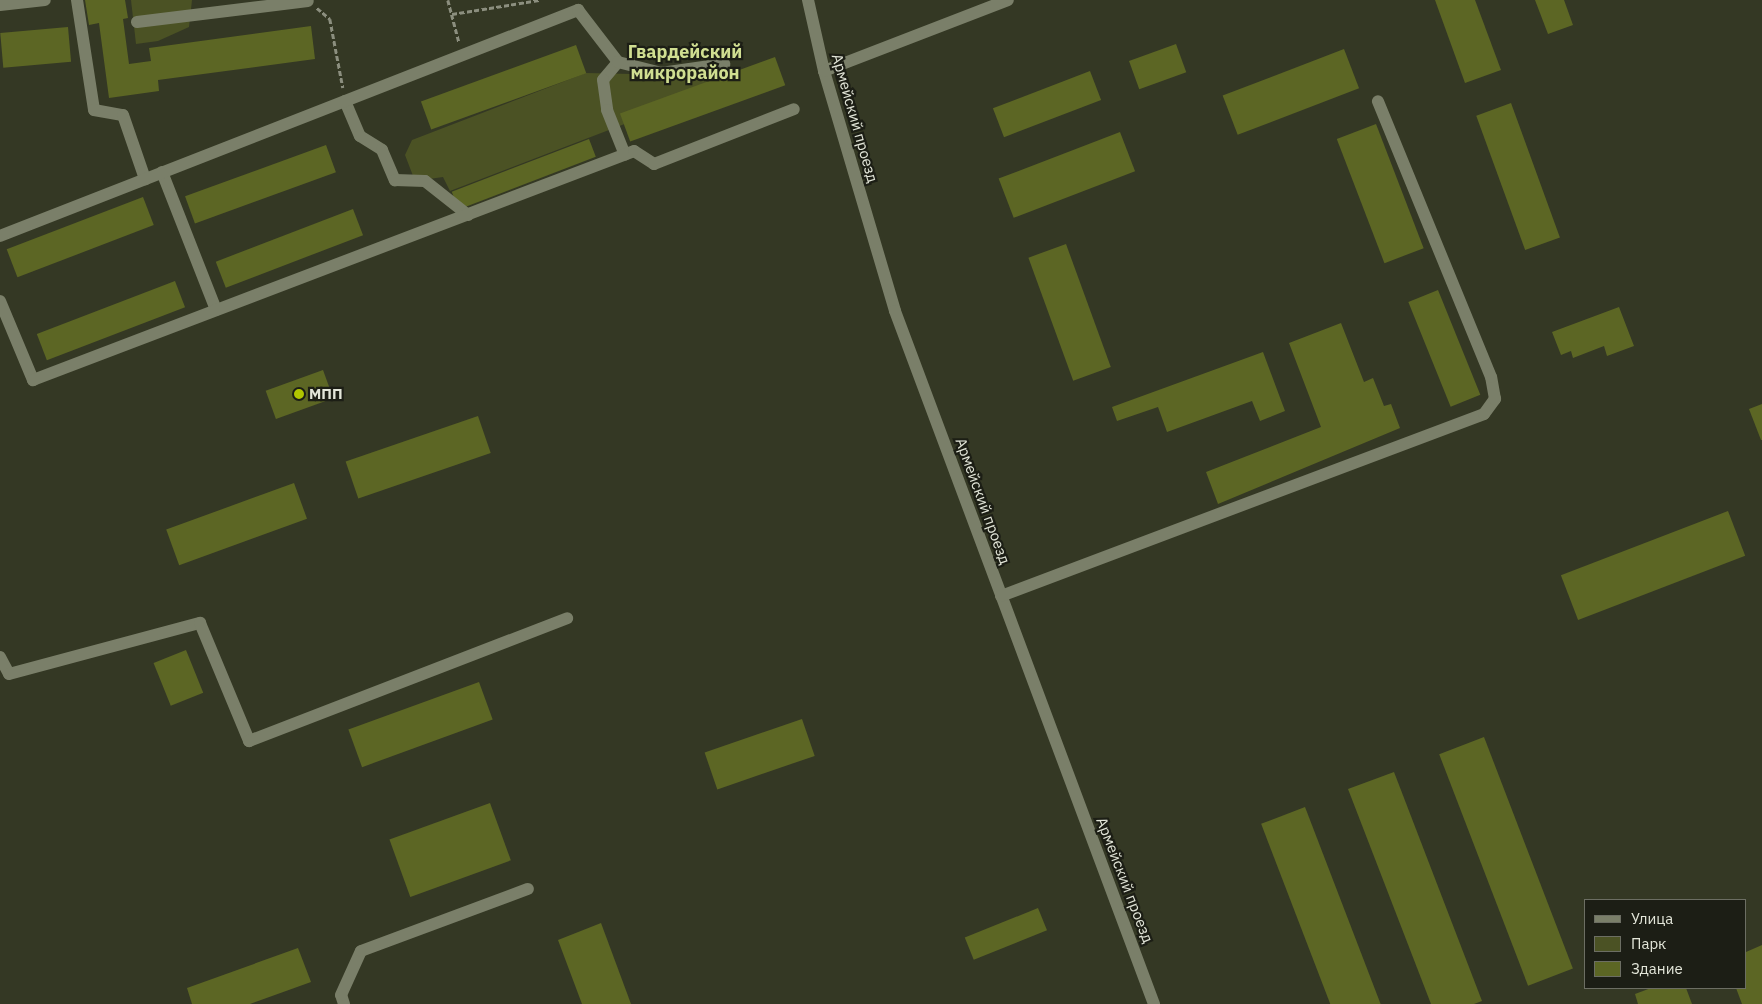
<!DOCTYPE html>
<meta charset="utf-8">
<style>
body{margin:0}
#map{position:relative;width:1762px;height:1004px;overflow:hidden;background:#343824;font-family:"IBM Plex Sans",sans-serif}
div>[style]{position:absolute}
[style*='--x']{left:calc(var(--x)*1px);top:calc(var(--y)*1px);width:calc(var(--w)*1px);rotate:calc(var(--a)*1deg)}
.green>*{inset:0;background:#4b5224}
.building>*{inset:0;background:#5c6624;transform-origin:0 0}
.path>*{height:2.5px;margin-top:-1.25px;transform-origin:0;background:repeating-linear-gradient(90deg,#8c8f7f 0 5px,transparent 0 7.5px)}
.minor>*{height:12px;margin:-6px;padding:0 6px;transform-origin:6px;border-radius:6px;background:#7a7f69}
.dots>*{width:14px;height:14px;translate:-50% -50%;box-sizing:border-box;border:2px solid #1c1e15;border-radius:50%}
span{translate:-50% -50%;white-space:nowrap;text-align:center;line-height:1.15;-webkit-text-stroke:4.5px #1c1e15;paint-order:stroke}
.street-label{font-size:15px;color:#e3e6d9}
.poi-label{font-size:15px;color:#e3e6d9;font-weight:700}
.left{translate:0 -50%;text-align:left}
.quarter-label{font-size:18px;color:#d0de91;font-weight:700}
.legend{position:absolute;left:1584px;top:899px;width:162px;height:90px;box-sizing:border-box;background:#1c1e15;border:1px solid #6c6e63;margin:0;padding:6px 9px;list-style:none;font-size:15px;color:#e3e6d9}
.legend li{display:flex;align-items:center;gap:10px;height:25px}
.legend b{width:25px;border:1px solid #6c6e63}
</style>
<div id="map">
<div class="green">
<div style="clip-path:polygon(131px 0,192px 0,189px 27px,158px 41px,136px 44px)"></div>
<div style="clip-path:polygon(712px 71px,721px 87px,450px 191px,443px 177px,415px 181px,405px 155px,412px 140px,586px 73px,632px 74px,660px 79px)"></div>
</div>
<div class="building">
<div style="clip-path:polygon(85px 0,125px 0,128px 18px,123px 19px,129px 64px,151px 61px,149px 48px,311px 26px,315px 59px,158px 80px,159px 91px,109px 98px,99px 23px,89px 25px)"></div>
<div style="clip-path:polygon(1435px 0,1475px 0,1501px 70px,1465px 83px)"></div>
<div style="clip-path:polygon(1535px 0,1564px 0,1573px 25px,1548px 34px)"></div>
<div style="left:68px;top:27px;width:35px;height:68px;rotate:85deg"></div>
<div style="left:1176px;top:44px;width:30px;height:50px;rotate:70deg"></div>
<div style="left:576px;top:45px;width:30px;height:165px;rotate:70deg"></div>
<div style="left:1344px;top:49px;width:42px;height:130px;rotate:69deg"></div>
<div style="left:775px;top:57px;width:30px;height:165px;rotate:70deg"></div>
<div style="left:1090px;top:71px;width:31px;height:104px;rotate:69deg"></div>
<div style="left:1511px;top:103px;width:143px;height:37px;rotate:70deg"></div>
<div style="left:1376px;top:124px;width:133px;height:42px;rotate:69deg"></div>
<div style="left:1120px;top:132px;width:42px;height:130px;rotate:69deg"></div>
<div style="left:589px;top:139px;width:19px;height:147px;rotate:69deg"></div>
<div style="left:326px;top:145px;width:29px;height:150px;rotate:70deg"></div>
<div style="left:143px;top:197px;width:30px;height:146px;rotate:69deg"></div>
<div style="left:353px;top:209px;width:28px;height:147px;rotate:69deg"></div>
<div style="left:1066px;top:244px;width:131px;height:40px;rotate:70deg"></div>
<div style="left:175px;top:281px;width:28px;height:148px;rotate:69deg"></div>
<div style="left:1438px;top:290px;width:113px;height:32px;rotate:68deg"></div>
<div style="clip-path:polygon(1619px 307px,1634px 346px,1607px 356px,1604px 346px,1573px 358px,1571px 351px,1561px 355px,1552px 332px)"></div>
<div style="clip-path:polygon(1341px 323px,1364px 382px,1373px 378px,1384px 406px,1391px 404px,1400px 428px,1218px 504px,1206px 472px,1321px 427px,1289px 343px)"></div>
<div style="clip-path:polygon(1263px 352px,1285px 411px,1260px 421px,1252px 401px,1167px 432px,1158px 407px,1117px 421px,1112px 407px)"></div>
<div style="left:323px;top:370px;width:30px;height:61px;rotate:70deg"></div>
<div style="clip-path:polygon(1762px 404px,1762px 440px,1761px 440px,1749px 409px)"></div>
<div style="left:478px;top:416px;width:39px;height:140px;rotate:71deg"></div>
<div style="left:294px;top:483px;width:38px;height:136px;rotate:70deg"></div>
<div style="left:1728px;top:511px;width:48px;height:179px;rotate:69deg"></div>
<div style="left:186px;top:650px;width:46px;height:35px;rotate:68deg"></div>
<div style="left:479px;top:682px;width:40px;height:139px;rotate:70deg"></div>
<div style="left:802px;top:719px;width:39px;height:103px;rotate:71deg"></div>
<div style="left:1484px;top:737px;width:248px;height:48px;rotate:69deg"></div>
<div style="clip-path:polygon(1394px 772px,1482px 1001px,1474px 1004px,1431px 1004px,1348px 789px)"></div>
<div style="left:490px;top:803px;width:61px;height:107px;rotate:70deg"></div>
<div style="left:1305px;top:807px;width:211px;height:47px;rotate:69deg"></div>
<div style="left:1038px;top:908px;width:24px;height:79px;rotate:68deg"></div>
<div style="clip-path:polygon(601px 923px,631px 1004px,582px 1004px,558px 940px)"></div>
<div style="clip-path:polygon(1762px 945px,1762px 1004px,1742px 1004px,1736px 988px,1746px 988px,1746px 952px)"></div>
<div style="clip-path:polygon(298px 948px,311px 982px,250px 1004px,192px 1004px,187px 988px)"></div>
<div style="clip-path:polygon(1651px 988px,1686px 988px,1692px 1004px,1638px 1004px,1635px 994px)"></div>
</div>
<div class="path">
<div style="--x:448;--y:0;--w:43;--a:75.3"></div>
<div style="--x:317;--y:8;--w:17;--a:40"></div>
<div style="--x:330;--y:19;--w:70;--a:79.3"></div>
<div style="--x:452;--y:14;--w:88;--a:-9.1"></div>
</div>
<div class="minor">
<div style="--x:77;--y:0;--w:111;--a:81.2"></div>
<div style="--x:94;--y:110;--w:29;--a:10"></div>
<div style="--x:123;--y:115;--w:68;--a:71"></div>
<div style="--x:808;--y:0;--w:73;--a:77.3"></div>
<div style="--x:824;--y:71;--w:250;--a:73.5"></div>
<div style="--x:895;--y:311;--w:740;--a:69.51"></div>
<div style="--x:0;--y:5;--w:45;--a:-6.3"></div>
<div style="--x:137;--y:22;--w:172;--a:-7"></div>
<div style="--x:618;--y:62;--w:23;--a:130"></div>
<div style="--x:603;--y:80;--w:30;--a:82"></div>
<div style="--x:607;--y:110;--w:48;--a:68.2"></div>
<div style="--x:824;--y:71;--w:197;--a:-21.1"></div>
<div style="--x:345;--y:101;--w:38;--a:67"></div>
<div style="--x:360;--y:136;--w:26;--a:32"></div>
<div style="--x:382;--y:150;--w:33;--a:67"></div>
<div style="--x:395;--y:180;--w:30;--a:2"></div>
<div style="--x:425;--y:181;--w:55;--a:38.3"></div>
<div style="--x:162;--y:172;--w:148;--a:68.6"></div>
<div style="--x:0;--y:236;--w:621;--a:-21.36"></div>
<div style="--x:578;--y:10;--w:66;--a:52.4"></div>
<div style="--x:618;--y:62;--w:44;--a:14.3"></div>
<div style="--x:661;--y:73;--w:64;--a:-8.1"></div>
<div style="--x:0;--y:301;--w:86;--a:67.3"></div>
<div style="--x:33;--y:380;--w:643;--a:-20.86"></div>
<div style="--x:634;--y:151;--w:24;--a:33"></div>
<div style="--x:654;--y:164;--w:150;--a:-21.4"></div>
<div style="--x:1001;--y:596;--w:516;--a:-20.65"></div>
<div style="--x:1484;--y:414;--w:19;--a:-54"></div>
<div style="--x:1495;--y:399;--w:22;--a:-100"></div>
<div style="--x:1491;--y:377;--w:298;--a:-112.3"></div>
<div style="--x:0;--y:657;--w:19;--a:62"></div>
<div style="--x:9;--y:674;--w:198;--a:-15"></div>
<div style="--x:200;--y:623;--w:128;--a:67.4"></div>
<div style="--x:249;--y:741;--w:341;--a:-21.1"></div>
<div style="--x:344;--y:1004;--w:9;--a:-108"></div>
<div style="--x:341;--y:995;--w:48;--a:-65.6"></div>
<div style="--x:361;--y:951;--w:178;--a:-20.4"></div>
</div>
<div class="dots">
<div style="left:299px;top:394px;background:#b0c500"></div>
</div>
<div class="street-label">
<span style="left:855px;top:118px;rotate:74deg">Армейский проезд</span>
<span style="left:983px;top:501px;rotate:70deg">Армейский проезд</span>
<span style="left:1125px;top:880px;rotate:69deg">Армейский проезд</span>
</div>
<div class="poi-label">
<span class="left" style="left:309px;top:394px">МПП</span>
</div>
<div class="quarter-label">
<span style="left:685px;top:63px">Гвардейский<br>микрорайон</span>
</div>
<ul class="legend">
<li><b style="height:6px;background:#7a7f69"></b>Улица</li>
<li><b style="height:14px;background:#4b5224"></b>Парк</li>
<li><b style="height:14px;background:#5c6624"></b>Здание</li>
</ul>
</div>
